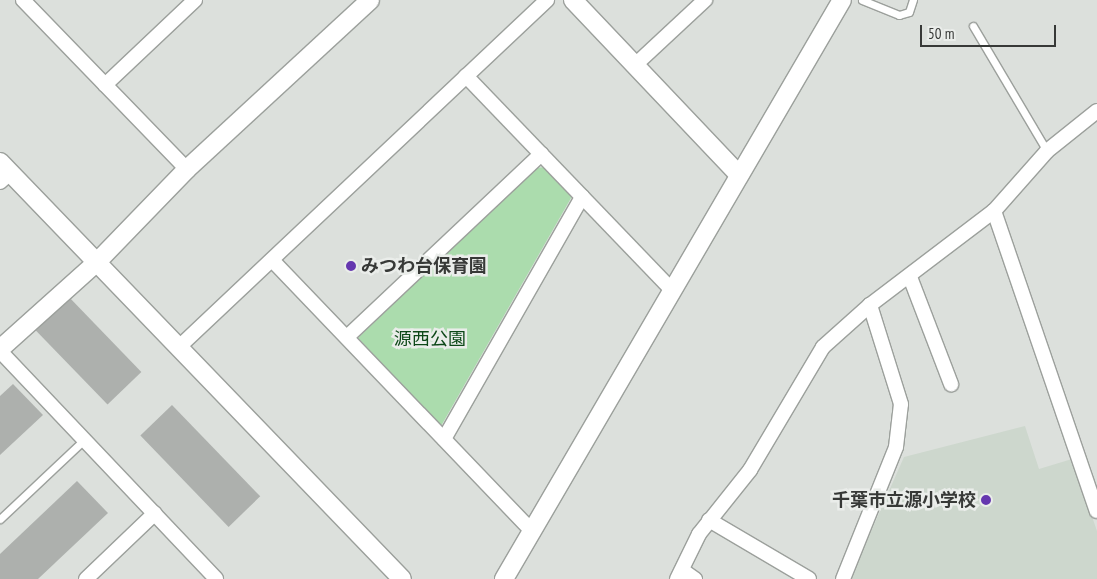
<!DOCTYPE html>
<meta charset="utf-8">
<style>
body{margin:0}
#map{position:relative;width:1097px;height:579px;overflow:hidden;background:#dce0dc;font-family:"PT Sans Narrow","Noto Sans JP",sans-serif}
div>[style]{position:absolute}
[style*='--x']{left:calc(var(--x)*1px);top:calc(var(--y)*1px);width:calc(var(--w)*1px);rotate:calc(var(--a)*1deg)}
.built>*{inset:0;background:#cdd7cd}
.green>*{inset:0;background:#abdcad}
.building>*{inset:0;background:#adb0ad;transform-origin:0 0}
.roads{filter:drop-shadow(1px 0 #9ca09c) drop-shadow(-1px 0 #9ca09c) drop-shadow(0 1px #9ca09c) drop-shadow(0 -1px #9ca09c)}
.service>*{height:7px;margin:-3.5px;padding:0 3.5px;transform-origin:3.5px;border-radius:3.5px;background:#fff}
.minor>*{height:14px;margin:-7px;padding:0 7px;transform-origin:7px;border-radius:7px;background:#fff}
.tertiary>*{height:18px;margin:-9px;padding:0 9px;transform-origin:9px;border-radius:9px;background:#fff}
.dots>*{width:14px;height:14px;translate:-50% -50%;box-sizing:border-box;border:2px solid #eaedea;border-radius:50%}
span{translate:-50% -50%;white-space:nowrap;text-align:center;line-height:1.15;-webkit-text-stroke:5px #eaedea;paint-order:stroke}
.poi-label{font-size:18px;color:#373937;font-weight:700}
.left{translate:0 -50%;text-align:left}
.right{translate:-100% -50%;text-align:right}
.park-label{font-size:18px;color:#0d4818}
.scale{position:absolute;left:920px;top:25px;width:136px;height:22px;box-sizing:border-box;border:2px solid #373937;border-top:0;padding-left:6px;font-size:15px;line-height:18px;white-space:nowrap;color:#373937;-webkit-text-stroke:4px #eaedea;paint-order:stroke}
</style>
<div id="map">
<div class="built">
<div style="clip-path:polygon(1025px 426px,1039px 469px,1072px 459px,1097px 531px,1097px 579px,850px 579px,904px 457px)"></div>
</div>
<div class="green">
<div style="clip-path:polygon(547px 167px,569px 188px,571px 198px,441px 426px,358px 338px,534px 168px)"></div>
</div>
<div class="building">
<div style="left:67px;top:295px;width:107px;height:47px;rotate:46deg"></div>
<div style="clip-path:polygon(13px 384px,43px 415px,0 455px,0 396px)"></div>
<div style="left:172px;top:405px;width:127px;height:44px;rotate:46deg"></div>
<div style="clip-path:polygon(77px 481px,108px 513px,38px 579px,0 579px,0 554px)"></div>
</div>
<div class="roads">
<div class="service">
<div style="--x:862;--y:0;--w:40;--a:22"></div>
<div style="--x:899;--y:15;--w:10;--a:-17"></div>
<div style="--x:909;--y:12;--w:13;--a:-72"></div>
<div style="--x:973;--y:26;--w:145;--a:59.4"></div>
<div style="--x:0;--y:519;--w:117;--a:-43.3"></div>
</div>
<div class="minor">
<div style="--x:23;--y:0;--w:235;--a:45.9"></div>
<div style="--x:635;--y:65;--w:96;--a:-42.9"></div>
<div style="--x:466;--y:76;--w:296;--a:46.1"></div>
<div style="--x:105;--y:85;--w:124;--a:-43.4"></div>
<div style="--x:0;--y:182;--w:13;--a:-42"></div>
<div style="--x:994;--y:211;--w:317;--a:71.1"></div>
<div style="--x:272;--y:260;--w:377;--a:46.2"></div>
<div style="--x:910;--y:277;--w:115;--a:69"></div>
<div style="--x:347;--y:337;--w:267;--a:-43.3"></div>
<div style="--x:179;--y:347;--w:506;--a:-43.32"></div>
<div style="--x:0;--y:351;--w:314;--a:46.5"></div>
<div style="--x:444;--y:439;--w:279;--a:-60.3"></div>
<div style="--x:709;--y:520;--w:116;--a:30.5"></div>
<div style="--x:682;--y:570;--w:16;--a:35"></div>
<div style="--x:86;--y:579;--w:95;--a:-43.7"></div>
<div style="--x:677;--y:579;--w:50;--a:-63.9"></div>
<div style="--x:699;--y:534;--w:82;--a:-51.4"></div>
<div style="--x:750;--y:470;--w:143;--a:-59.3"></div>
<div style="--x:823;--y:347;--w:63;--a:-41.8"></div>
<div style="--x:870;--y:305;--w:156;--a:-37.2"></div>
<div style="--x:994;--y:211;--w:80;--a:-48.5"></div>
<div style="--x:1047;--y:151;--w:64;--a:-38.7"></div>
<div style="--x:843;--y:579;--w:142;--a:-68.1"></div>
<div style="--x:896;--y:447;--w:43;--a:-83.4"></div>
<div style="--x:901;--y:404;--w:104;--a:-107.4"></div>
</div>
<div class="tertiary">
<div style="--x:573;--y:0;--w:241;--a:46.5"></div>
<div style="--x:0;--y:162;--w:579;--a:46.05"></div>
<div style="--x:0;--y:349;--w:132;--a:-41.9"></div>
<div style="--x:98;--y:261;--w:128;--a:-45.9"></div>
<div style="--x:187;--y:169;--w:249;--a:-42.7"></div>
<div style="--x:504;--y:579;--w:670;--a:-59.73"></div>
</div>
</div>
<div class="dots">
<div style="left:351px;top:266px;background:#6537af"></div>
<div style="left:986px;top:500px;background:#6537af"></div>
</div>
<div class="poi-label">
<span class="left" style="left:361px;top:266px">みつわ台保育園</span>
<span class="right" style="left:976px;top:500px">千葉市立源小学校</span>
</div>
<div class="park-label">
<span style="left:430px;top:339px">源西公園</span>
</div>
<div class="scale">50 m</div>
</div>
